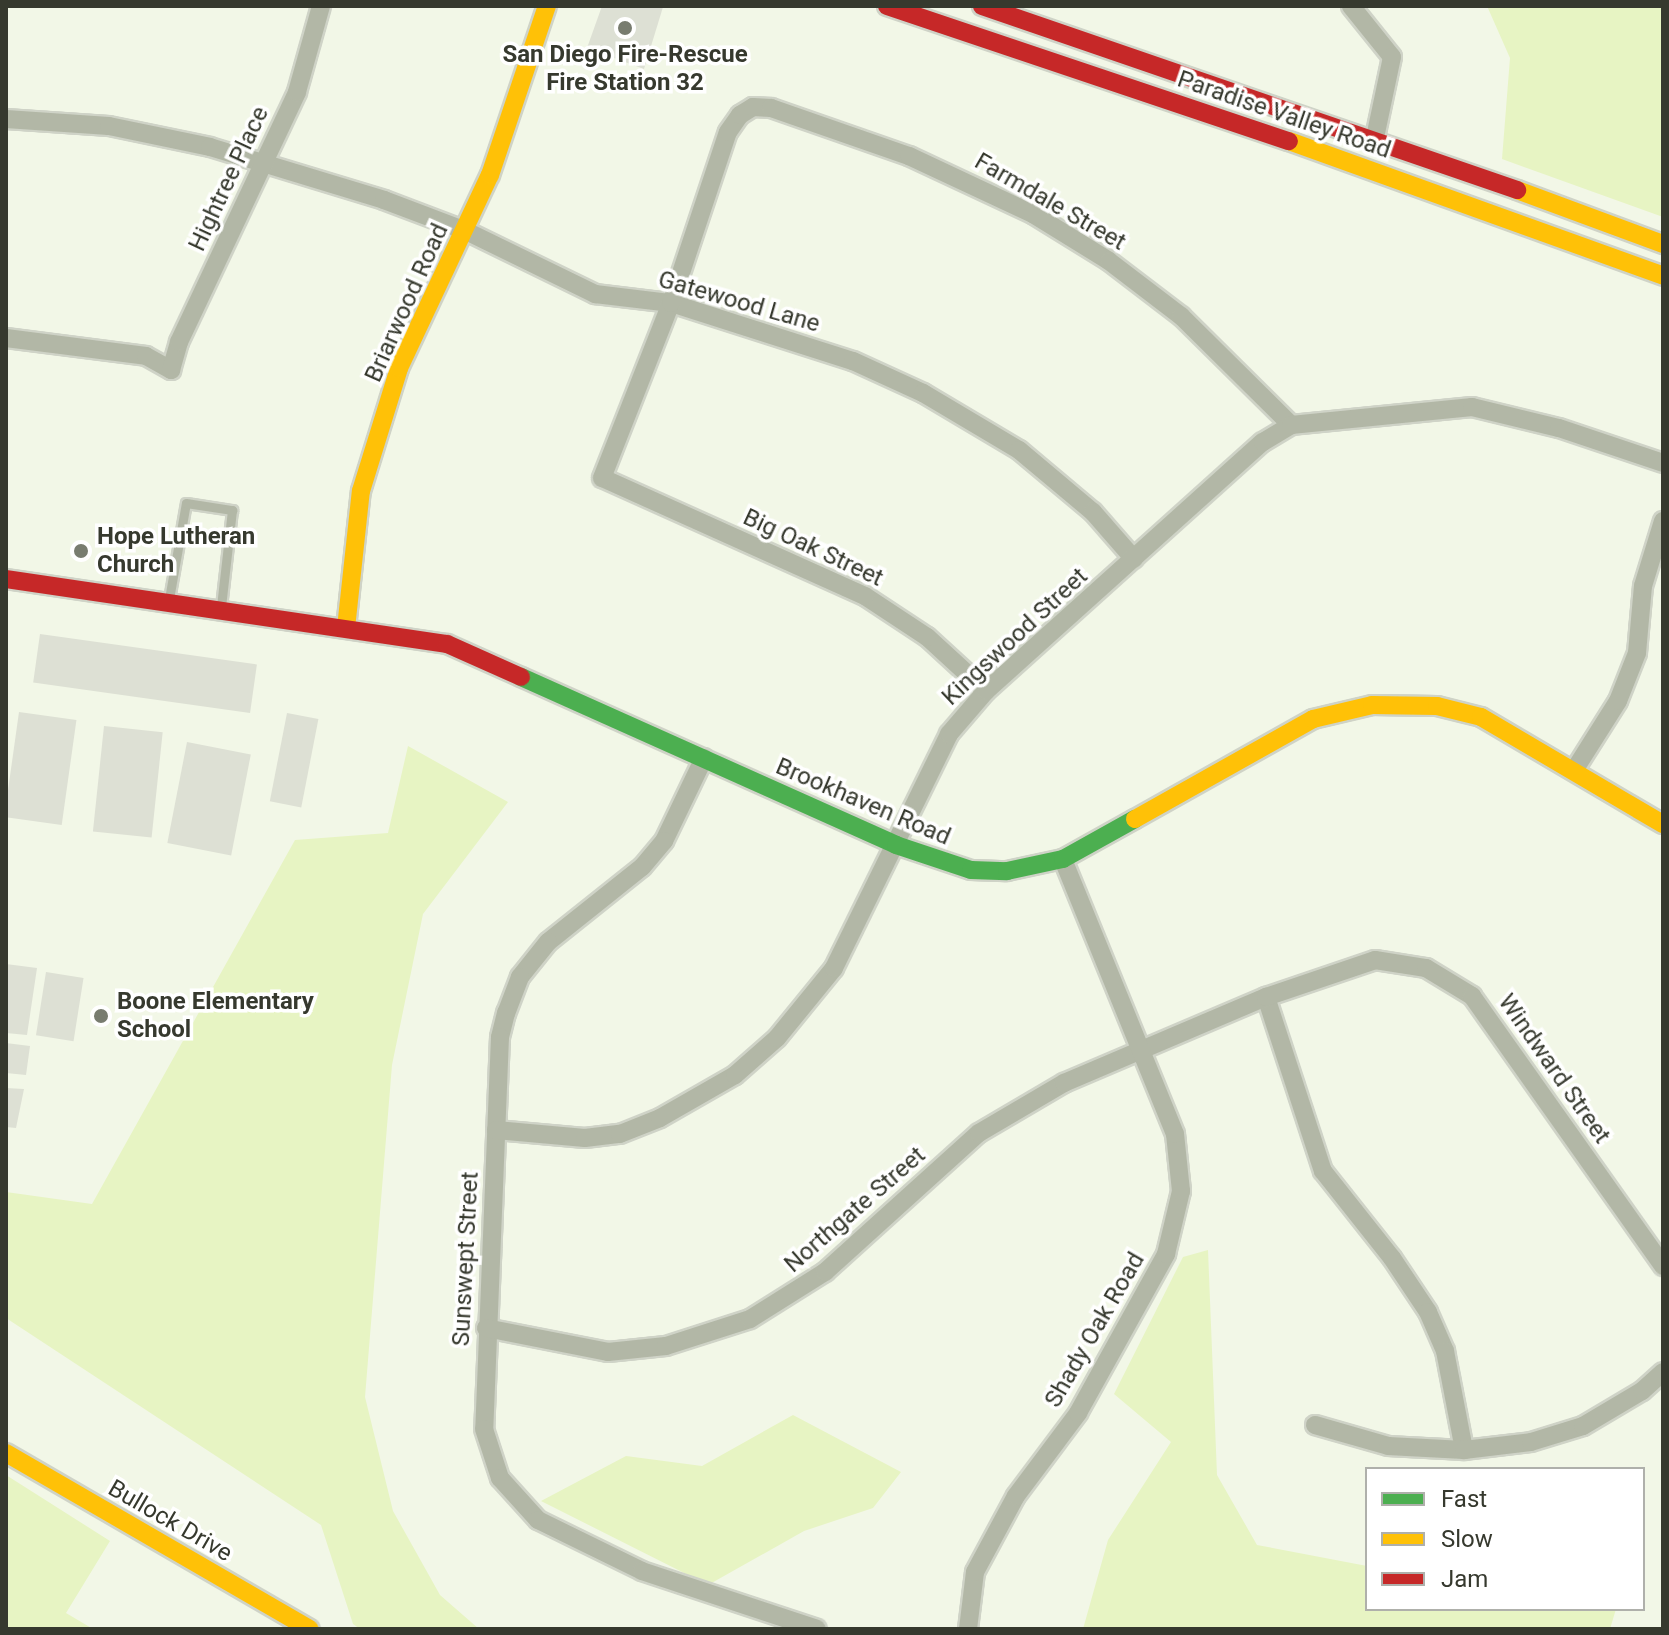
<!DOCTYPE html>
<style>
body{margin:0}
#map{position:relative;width:1669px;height:1635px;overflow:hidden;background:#f2f7e7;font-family:Roboto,sans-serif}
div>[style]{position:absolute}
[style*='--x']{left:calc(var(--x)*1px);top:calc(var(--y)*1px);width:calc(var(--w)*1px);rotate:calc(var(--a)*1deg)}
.green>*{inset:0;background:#e7f4c3}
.building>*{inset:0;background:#dde0d4;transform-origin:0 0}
.roads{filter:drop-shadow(2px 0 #cfd3c7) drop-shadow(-2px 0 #cfd3c7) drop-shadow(0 2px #cfd3c7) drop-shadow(0 -2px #cfd3c7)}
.lane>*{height:9px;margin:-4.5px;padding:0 4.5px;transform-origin:4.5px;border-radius:4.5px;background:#b2b7a6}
.street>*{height:18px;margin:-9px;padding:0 9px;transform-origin:9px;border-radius:9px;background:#b2b7a6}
.fast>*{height:18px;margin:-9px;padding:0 9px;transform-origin:9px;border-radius:9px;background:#4caf50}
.slow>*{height:18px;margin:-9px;padding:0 9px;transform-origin:9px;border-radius:9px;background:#ffc107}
.jam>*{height:18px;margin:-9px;padding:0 9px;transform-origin:9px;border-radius:9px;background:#c62828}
.dots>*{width:22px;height:22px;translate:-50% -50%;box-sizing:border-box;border:4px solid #fff;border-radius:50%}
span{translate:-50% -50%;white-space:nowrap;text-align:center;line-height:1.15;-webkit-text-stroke:7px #fff;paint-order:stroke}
.poi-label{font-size:24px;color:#36392e;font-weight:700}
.left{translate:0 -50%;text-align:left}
.street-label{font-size:24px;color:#36392e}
.frame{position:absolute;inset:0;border:8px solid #36392e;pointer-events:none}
.legend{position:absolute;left:1365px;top:1467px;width:280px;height:144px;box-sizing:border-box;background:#fff;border:2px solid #afb0ab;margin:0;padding:10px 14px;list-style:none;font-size:24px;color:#36392e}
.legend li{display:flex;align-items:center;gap:16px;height:40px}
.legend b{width:40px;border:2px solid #afb0ab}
</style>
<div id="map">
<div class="green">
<div style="clip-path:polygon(1487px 6px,1663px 6px,1663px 217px,1502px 159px,1510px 58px)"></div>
<div style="clip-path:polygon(408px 746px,508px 802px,423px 914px,392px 1065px,365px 1397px,393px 1511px,440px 1595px,479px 1629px,360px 1629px,353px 1624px,321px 1525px,6px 1318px,6px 1192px,92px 1204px,295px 840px,388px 833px)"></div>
<div style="clip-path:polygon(1208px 1250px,1217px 1475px,1257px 1545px,1367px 1566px,1367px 1609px,1616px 1609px,1610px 1629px,1083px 1629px,1108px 1540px,1171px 1442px,1114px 1394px,1183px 1257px)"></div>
<div style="clip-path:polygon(793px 1415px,901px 1472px,873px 1508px,804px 1531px,708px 1585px,541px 1501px,626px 1456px,702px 1466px)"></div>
<div style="clip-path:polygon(6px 1475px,110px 1541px,66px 1613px,93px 1629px,6px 1629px)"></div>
</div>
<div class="building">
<div style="clip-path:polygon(602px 6px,663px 7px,644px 69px,587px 48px)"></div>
<div style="left:40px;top:634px;width:219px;height:49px;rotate:8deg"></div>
<div style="left:19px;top:712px;width:58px;height:106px;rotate:8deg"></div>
<div style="left:287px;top:713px;width:32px;height:90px;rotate:11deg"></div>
<div style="left:104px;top:726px;width:59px;height:106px;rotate:6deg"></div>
<div style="left:187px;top:742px;width:65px;height:103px;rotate:11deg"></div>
<div style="clip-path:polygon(6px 964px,37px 968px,27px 1035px,6px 1033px)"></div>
<div style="left:46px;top:972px;width:38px;height:64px;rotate:9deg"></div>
<div style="clip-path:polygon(6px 1043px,30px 1046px,26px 1075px,6px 1073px)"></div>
<div style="clip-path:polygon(6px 1088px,24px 1089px,16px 1128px,6px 1127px)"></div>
</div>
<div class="roads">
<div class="lane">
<div style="--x:169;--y:599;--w:97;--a:-80"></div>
<div style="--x:186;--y:503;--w:47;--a:8.7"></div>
<div style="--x:232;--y:510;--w:98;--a:96.5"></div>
</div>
<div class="street">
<div style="--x:1351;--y:6;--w:65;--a:51.2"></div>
<div style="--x:1392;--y:57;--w:83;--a:101.9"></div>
<div style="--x:6;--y:119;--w:103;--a:3.9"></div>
<div style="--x:109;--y:126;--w:103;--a:11.7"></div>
<div style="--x:210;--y:147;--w:182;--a:16.9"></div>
<div style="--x:384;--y:200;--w:88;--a:20.7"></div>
<div style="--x:466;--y:231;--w:144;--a:26"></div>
<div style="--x:595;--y:294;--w:77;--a:6.8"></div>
<div style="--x:671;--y:303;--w:191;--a:17.7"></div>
<div style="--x:853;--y:361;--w:77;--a:24.6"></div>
<div style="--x:923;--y:393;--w:112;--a:30.7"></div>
<div style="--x:1019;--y:450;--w:97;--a:40"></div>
<div style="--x:1093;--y:512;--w:62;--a:48.9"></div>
<div style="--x:6;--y:338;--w:141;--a:7.3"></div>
<div style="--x:146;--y:356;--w:29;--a:29"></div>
<div style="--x:171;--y:370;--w:29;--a:-74"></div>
<div style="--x:179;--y:342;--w:276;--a:-64.7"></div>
<div style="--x:297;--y:92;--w:89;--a:-74.4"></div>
<div style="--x:986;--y:691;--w:80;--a:-137.5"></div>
<div style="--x:927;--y:637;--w:74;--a:-146.5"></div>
<div style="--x:865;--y:596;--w:288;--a:-155.8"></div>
<div style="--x:602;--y:478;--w:188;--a:-68.5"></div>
<div style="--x:671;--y:303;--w:180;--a:-71.6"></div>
<div style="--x:728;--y:132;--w:21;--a:-55"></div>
<div style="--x:740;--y:115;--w:15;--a:-32"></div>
<div style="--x:753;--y:107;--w:18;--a:3"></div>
<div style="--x:771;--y:108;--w:146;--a:19.2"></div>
<div style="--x:909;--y:156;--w:137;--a:25.1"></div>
<div style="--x:1033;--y:214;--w:89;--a:31.7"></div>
<div style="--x:1109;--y:261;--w:91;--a:37.4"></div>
<div style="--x:1181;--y:316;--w:155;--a:44.7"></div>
<div style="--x:704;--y:758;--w:92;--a:115.7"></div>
<div style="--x:664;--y:841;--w:34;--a:130"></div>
<div style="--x:642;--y:867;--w:120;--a:141.4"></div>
<div style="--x:548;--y:942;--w:45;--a:128.7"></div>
<div style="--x:520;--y:977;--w:39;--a:111"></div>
<div style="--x:506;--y:1013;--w:25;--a:104"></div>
<div style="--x:500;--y:1037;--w:392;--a:92.3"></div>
<div style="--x:484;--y:1429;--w:52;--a:71.9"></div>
<div style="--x:500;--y:1478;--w:57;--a:47.9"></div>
<div style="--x:538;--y:1520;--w:116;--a:26.1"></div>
<div style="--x:642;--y:1571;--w:184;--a:18.3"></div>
<div style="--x:1575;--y:769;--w:80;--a:-57.7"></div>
<div style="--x:1618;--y:701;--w:52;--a:-68.4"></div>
<div style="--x:1637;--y:653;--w:67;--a:-84.9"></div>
<div style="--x:1643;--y:586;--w:68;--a:-72.9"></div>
<div style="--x:1266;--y:997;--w:183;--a:71.9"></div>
<div style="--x:1323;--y:1171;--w:111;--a:51.6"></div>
<div style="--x:1392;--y:1258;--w:65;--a:56.3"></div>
<div style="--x:1428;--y:1312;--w:43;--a:66.4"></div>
<div style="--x:1445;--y:1351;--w:101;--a:79.1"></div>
<div style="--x:496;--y:1130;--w:89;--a:5.1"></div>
<div style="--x:585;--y:1138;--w:35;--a:-7"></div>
<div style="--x:620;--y:1134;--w:43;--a:-21.8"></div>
<div style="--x:660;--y:1118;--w:86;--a:-29.8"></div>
<div style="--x:735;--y:1075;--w:56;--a:-41.4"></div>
<div style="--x:777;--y:1038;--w:90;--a:-50.8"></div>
<div style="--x:834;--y:968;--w:261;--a:-63.8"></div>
<div style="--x:949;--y:734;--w:57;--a:-49.3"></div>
<div style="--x:986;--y:691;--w:372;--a:-42"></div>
<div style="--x:1263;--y:442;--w:33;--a:-31"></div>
<div style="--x:1291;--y:425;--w:182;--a:-5.7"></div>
<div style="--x:1472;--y:407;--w:89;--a:13.6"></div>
<div style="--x:1559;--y:428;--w:110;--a:18.6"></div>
<div style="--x:486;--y:1328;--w:124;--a:11.1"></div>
<div style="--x:608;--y:1352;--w:58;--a:-5.9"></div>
<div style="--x:666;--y:1346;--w:88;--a:-17.8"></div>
<div style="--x:750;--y:1319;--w:89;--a:-32.1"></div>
<div style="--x:825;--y:1272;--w:207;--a:-42.1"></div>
<div style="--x:979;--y:1133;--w:99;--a:-30.5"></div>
<div style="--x:1064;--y:1083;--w:220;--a:-23.1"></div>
<div style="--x:1266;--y:997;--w:115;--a:-18.7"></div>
<div style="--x:1375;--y:960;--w:52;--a:8.9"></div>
<div style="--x:1426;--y:968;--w:54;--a:31.3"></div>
<div style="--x:1472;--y:996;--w:331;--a:54.7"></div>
<div style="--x:1315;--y:1425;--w:76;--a:16"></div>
<div style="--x:1388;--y:1446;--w:76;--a:3"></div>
<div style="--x:1464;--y:1450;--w:67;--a:-6.8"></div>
<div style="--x:1531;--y:1442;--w:54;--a:-17.1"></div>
<div style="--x:1583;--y:1426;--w:69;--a:-30.7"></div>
<div style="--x:1642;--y:1391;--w:28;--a:-42"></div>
<div style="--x:968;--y:1629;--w:57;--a:-83"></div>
<div style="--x:975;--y:1572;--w:86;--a:-61.7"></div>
<div style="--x:1016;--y:1496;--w:104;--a:-53.2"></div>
<div style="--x:1078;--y:1413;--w:182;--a:-61"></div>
<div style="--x:1166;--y:1254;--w:65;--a:-76.6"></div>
<div style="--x:1181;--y:1191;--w:57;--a:-96"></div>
<div style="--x:1175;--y:1134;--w:297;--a:-112.2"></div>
</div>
<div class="fast">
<div style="--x:521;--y:677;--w:411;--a:24.1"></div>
<div style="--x:896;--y:845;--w:79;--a:18.4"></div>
<div style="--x:971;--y:870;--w:36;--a:2"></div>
<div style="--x:1007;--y:871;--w:57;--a:-12.1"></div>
<div style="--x:1063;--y:859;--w:82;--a:-29.1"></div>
</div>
<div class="slow">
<div style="--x:1289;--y:141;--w:398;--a:19.8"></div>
<div style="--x:1517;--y:190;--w:156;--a:20.3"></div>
<div style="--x:346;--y:628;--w:138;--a:-83.8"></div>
<div style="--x:361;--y:491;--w:129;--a:-72.8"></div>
<div style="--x:399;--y:368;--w:213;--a:-64.8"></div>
<div style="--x:490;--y:175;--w:178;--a:-71.4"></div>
<div style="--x:1135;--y:819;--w:204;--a:-29.3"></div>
<div style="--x:1313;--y:719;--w:61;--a:-13.3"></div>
<div style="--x:1372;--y:705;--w:65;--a:0.9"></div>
<div style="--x:1437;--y:706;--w:45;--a:14"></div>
<div style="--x:1481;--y:717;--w:211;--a:30.5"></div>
<div style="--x:6;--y:1453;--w:351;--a:30.1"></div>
</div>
<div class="jam">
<div style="--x:887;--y:6;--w:424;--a:18.6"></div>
<div style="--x:982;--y:6;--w:566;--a:18.98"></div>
<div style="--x:6;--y:579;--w:446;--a:8.4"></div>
<div style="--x:447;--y:644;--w:81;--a:24"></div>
</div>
</div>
<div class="dots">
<div style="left:625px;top:28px;background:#787c6f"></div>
<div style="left:81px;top:551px;background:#787c6f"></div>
<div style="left:101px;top:1016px;background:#787c6f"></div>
</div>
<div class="poi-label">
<span style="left:625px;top:69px">San Diego Fire-Rescue<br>Fire Station 32</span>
<span class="left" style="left:97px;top:551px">Hope Lutheran<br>Church</span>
<span class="left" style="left:117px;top:1016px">Boone Elementary<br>School</span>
</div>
<div class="street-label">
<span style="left:1284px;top:115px;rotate:19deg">Paradise Valley Road</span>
<span style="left:229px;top:179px;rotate:-65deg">Hightree Place</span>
<span style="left:1050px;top:202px;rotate:30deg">Farmdale Street</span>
<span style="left:739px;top:302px;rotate:16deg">Gatewood Lane</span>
<span style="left:407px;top:303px;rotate:-66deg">Briarwood Road</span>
<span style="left:813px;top:548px;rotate:25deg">Big Oak Street</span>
<span style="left:1015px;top:637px;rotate:-43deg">Kingswood Street</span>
<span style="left:863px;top:802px;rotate:23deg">Brookhaven Road</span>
<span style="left:1554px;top:1069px;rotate:55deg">Windward Street</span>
<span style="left:855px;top:1210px;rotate:-41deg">Northgate Street</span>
<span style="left:466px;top:1259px;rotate:-87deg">Sunswept Street</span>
<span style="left:1095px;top:1330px;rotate:-60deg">Shady Oak Road</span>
<span style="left:170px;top:1521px;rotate:30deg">Bullock Drive</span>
</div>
<div class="frame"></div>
<ul class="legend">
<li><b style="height:10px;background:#4caf50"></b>Fast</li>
<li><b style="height:10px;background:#ffc107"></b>Slow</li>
<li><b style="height:10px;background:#c62828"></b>Jam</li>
</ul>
</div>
